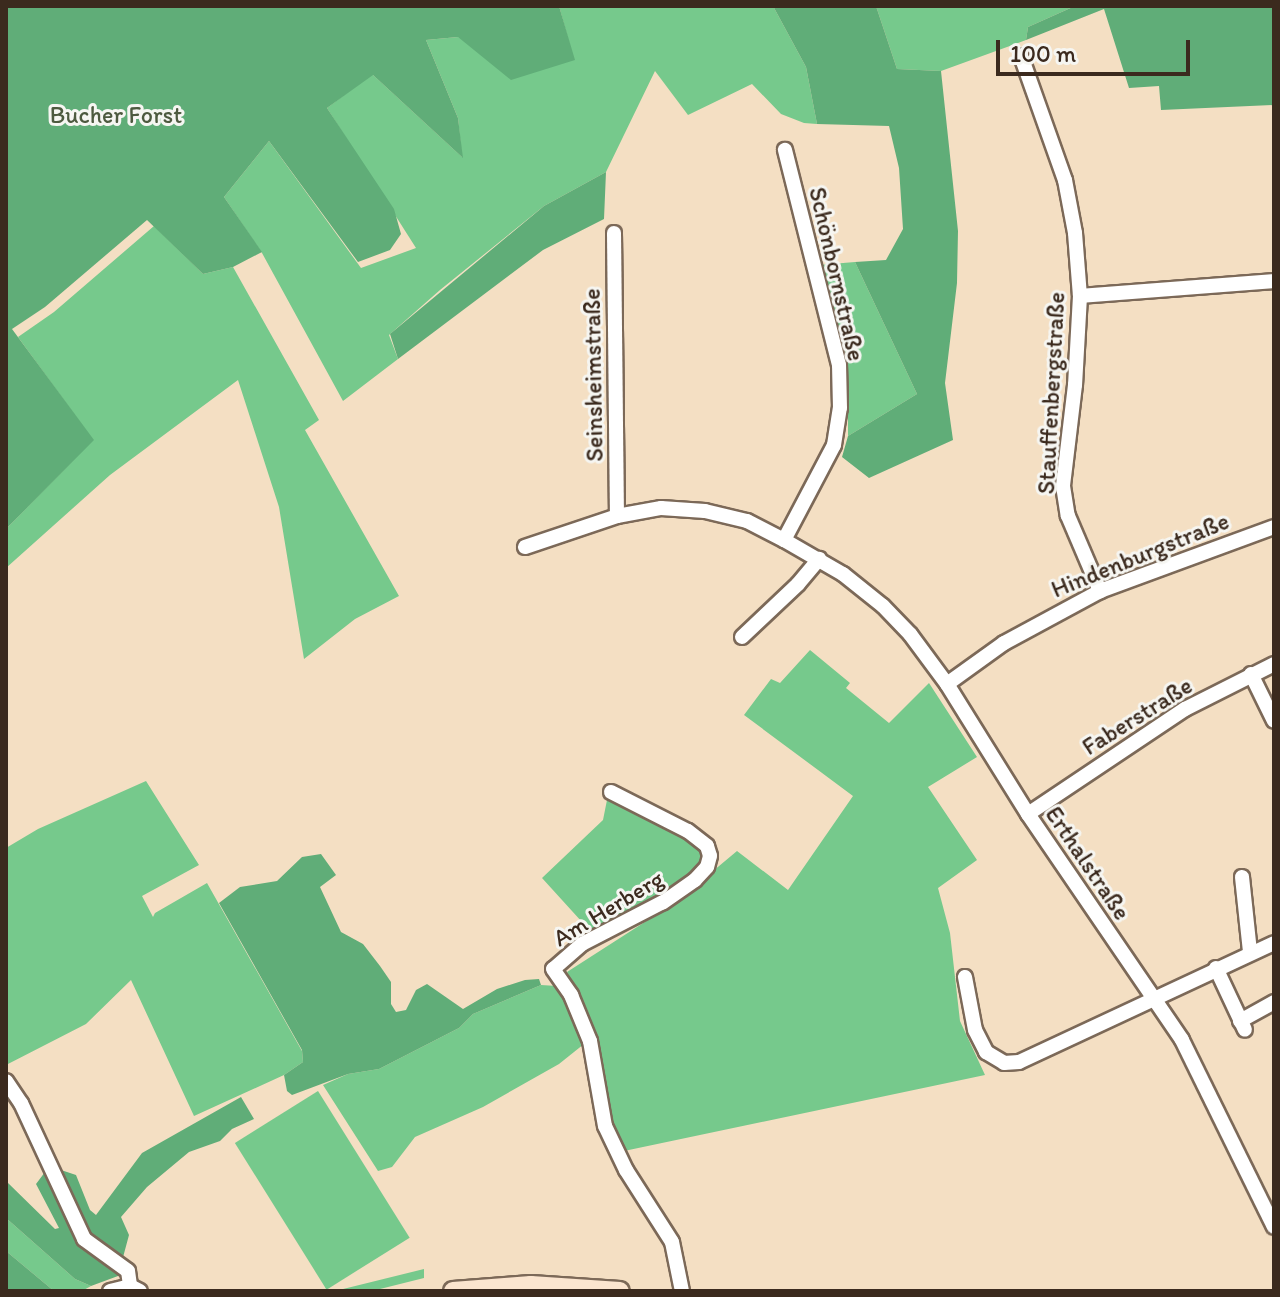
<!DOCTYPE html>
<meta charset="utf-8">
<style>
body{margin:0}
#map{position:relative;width:1280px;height:1297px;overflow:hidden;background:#f4dfc3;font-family:Itim,sans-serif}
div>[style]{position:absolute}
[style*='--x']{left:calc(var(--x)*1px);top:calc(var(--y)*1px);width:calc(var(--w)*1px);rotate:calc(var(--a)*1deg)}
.green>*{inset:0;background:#76c98c;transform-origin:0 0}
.forest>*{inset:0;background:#60ad78}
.roads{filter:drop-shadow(2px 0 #7c6958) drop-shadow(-2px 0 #7c6958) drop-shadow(0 2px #7c6958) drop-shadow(0 -2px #7c6958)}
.street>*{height:14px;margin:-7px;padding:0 7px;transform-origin:7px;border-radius:7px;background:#fff}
.secondary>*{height:18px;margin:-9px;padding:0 9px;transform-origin:9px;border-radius:9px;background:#fbe5cf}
span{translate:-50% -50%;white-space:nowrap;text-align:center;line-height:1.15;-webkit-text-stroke:6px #f6f6f2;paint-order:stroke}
.park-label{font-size:24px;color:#4d5a3f}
.street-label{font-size:24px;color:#3b2a1e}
.frame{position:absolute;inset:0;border:8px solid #3b2a1e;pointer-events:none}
.scale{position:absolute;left:996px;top:40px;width:194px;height:36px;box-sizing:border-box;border:4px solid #3b2a1e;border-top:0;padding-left:10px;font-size:24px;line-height:28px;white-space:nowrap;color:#3b2a1e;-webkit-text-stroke:6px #f6f6f2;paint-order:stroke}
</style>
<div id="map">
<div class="green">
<div style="clip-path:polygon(559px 6px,773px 6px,806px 67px,817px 124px,804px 123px,781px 114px,752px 84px,688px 115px,655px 71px,606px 172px,544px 206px,440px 290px,389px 335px,398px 359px,343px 401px,262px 253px,224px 197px,269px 141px,361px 268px,416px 248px,327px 108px,372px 74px,462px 157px,458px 118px,426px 40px,458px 37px,574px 60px)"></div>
<div style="clip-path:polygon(876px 6px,1075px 6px,1028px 27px,1026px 40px,941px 71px,897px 69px)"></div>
<div style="clip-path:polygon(154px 226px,203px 274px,233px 267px,319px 420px,305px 430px,399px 596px,355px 619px,304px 659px,279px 507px,238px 380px,110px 475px,6px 568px,6px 529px,93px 440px,18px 337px,54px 312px)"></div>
<div style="clip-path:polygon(855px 262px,917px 394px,848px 436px,848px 370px,819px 265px)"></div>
<div style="clip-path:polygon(810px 650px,850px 683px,846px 688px,889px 723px,929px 683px,977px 757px,928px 787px,977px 860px,938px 888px,950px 933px,960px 1021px,985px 1075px,624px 1151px,608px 1115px,600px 1049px,589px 1015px,567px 972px,676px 902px,737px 851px,788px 890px,853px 796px,744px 715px,771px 679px,780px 683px)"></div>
<div style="clip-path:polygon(146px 781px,199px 865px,142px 896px,153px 917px,155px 913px,207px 883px,302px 1051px,303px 1062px,284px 1075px,194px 1116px,131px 980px,86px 1024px,6px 1065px,6px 848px,38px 829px)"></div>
<div style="clip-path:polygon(607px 800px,655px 820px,700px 847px,704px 858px,699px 869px,665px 895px,592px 933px,542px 878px,603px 820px)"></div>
<div style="clip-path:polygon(541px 985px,557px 986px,568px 1000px,584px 1044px,559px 1064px,483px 1107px,415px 1137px,392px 1167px,378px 1171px,323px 1085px,348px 1074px,379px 1069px,459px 1028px,473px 1014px)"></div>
<div style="left:318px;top:1091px;width:173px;height:98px;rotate:58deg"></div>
<div style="clip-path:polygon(6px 1218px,75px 1279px,91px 1286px,82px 1291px,54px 1291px,6px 1251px)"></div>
<div style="clip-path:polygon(424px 1269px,424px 1278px,372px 1291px,335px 1291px)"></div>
</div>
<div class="forest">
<div style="clip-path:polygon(6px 6px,559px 6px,575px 60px,511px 80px,458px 37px,426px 40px,458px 118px,463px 158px,373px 75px,327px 108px,394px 209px,401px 234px,390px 250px,358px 262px,269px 141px,224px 197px,262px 252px,233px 267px,203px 274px,147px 220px,45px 307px,12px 329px,94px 440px,6px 529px)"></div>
<div style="clip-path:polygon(773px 6px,876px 6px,897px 69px,941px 71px,958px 231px,957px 283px,945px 383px,953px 440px,869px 478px,842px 457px,848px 436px,917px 394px,855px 262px,886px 260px,903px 229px,899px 168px,889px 126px,817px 124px,806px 67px)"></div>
<div style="clip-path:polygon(1075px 6px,1274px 6px,1274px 105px,1161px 110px,1159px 86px,1129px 88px,1104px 9px,1026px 40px,1028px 27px)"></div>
<div style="clip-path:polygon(606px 172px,604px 219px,543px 250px,398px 359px,390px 334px,544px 206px)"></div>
<div style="clip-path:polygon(321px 854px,336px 875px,320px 887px,341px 932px,363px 944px,380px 966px,391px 982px,391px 1004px,396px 1012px,406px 1010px,416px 990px,427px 984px,463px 1009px,497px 989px,525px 980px,539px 979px,541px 985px,473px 1014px,459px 1028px,379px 1069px,348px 1074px,292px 1095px,287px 1091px,284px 1075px,303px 1062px,302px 1050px,219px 903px,240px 887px,277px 881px,302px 857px)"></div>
<div style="clip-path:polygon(241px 1097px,254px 1119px,232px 1129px,220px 1141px,189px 1152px,147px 1187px,121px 1217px,129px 1235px,118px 1276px,91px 1286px,75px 1279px,6px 1218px,7px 1182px,55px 1229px,59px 1228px,36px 1184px,45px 1172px,58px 1169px,76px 1175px,90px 1210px,96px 1215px,142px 1153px)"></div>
<div style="clip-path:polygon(6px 1251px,54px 1291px,6px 1289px)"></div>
</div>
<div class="roads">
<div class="street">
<div style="--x:1021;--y:56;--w:132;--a:70.5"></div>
<div style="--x:1065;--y:180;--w:54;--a:79.3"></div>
<div style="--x:1075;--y:233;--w:63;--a:85.5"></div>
<div style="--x:1080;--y:296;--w:89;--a:93.2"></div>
<div style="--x:1075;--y:385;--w:102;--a:96.8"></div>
<div style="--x:1063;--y:486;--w:30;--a:81"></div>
<div style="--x:1068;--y:516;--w:82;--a:66.9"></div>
<div style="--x:614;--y:233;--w:283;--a:89.4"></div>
<div style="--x:1080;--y:296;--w:195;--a:-4.4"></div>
<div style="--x:784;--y:540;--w:107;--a:-62.2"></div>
<div style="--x:834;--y:445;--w:37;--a:-81"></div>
<div style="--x:840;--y:408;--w:43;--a:-91.3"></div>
<div style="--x:839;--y:365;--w:222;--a:-104.1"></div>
<div style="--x:525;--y:547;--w:97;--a:-18.6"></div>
<div style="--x:617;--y:516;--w:45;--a:-10.3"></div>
<div style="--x:661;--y:508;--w:44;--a:3.9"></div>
<div style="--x:705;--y:511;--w:43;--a:13.4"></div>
<div style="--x:747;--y:521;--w:42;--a:27.2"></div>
<div style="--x:784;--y:540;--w:68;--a:30"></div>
<div style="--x:843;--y:574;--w:51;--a:38.7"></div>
<div style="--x:883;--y:606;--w:39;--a:46"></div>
<div style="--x:910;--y:634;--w:62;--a:53.5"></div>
<div style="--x:947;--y:684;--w:153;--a:58.1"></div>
<div style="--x:1028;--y:814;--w:273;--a:55.7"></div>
<div style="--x:1182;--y:1040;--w:208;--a:63.8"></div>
<div style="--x:742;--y:637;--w:77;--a:-43.4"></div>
<div style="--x:798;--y:584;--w:33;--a:-50"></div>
<div style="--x:1251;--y:674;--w:52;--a:63.9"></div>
<div style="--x:947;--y:684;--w:70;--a:-35.7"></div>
<div style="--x:1004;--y:643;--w:109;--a:-28.4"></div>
<div style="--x:1100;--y:591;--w:185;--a:-20.2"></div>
<div style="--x:611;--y:792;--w:86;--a:26.9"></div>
<div style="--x:688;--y:831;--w:24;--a:38"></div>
<div style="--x:707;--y:846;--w:10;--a:73"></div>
<div style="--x:710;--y:856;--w:11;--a:105"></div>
<div style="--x:707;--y:867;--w:18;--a:133"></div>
<div style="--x:695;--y:880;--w:39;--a:145"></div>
<div style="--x:663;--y:902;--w:91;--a:152.6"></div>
<div style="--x:582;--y:944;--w:38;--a:139"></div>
<div style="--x:553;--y:969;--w:32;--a:55"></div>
<div style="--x:571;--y:995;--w:50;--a:67.6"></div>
<div style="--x:590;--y:1041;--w:86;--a:80"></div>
<div style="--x:605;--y:1126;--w:49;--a:64.5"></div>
<div style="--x:626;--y:1170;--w:85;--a:57.4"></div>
<div style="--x:672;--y:1242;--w:50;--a:78.5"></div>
<div style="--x:1028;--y:814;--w:189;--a:-33.8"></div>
<div style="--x:1185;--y:709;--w:100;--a:-26.8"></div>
<div style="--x:1242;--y:877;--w:75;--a:83.9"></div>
<div style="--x:1216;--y:968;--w:68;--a:64.9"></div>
<div style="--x:965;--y:977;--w:54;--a:79.3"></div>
<div style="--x:975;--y:1030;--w:25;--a:63"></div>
<div style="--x:986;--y:1052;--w:21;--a:31"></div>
<div style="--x:1004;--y:1063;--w:15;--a:-4"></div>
<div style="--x:1019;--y:1062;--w:281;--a:-25"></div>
<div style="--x:1240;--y:1021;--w:39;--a:-29"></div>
<div style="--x:6;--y:1081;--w:27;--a:56"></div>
<div style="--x:21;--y:1103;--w:150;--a:65.1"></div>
<div style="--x:84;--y:1239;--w:54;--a:36"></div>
<div style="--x:128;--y:1271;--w:15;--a:82"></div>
<div style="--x:110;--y:1291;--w:21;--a:-14"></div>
<div style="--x:130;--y:1286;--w:11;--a:27"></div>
</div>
<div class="secondary">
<div style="--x:453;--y:1291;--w:78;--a:-4.4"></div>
<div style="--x:531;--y:1285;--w:89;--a:3.9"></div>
</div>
</div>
<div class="park-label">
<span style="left:116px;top:115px">Bucher Forst</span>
</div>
<div class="street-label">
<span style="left:837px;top:274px;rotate:77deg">Schönbornstraße</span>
<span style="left:593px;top:375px;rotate:-91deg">Seinsheimstraße</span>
<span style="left:1051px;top:393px;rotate:-87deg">Stauffenbergstraße</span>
<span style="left:1140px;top:555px;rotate:-22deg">Hindenburgstraße</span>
<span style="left:1137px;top:716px;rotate:-32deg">Faberstraße</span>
<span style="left:1088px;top:863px;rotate:56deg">Erthalstraße</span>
<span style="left:608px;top:908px;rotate:-31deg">Am Herberg</span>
</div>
<div class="frame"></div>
<div class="scale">100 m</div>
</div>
